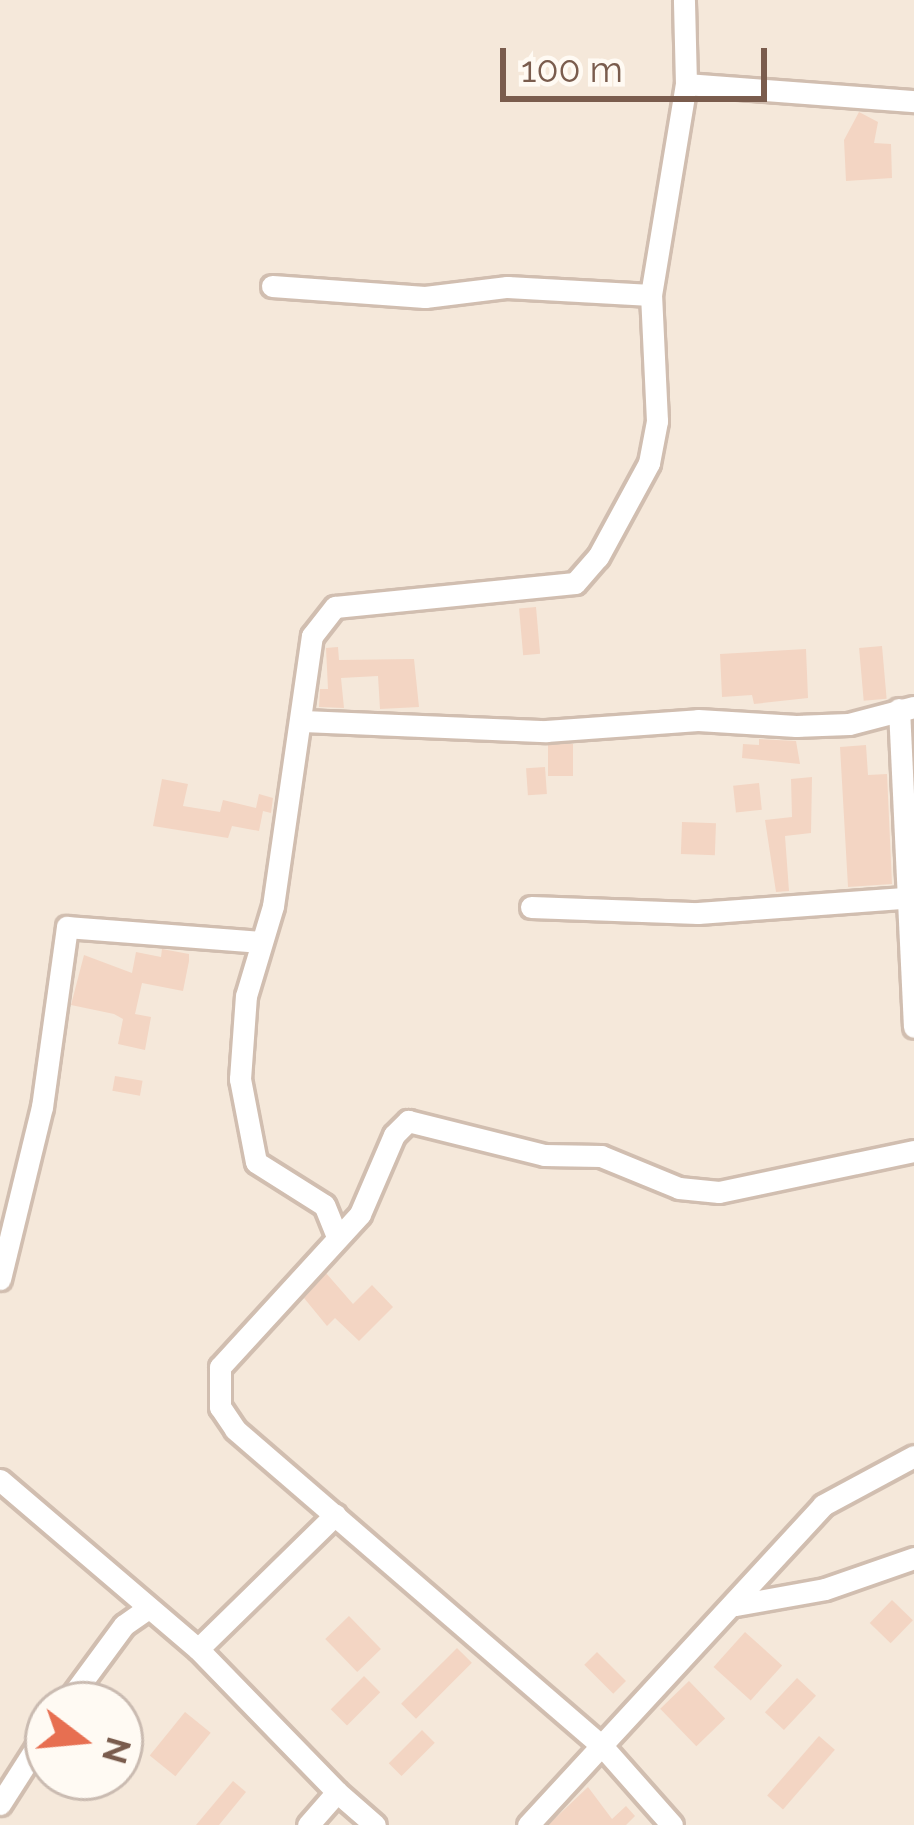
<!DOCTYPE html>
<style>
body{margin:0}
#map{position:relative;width:914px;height:1825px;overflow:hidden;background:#fdf6ec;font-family:Raleway,sans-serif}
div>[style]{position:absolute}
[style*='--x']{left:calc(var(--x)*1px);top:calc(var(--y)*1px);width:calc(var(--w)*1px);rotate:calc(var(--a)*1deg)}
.residential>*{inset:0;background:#f5e8da}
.building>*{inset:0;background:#f3d5c3;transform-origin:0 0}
.roads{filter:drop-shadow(3px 0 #d1beb0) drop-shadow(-3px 0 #d1beb0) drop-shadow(0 3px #d1beb0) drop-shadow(0 -3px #d1beb0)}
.minor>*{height:21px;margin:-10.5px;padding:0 10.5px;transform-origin:10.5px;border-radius:10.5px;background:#fff}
span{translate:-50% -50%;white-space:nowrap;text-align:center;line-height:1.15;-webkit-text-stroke:9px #fffaf3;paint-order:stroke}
.north{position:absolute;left:24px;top:1681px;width:120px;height:120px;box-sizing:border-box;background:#fffaf3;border:3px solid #cabbb1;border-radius:50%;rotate:106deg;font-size:33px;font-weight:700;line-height:48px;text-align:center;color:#7a5c4d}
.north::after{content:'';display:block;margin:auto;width:42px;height:54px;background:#e76f51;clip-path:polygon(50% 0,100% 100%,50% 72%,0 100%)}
.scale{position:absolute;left:500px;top:48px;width:267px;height:54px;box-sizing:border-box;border:6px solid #7a5c4d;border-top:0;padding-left:15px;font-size:36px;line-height:42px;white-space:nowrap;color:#7a5c4d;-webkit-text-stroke:9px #fffaf3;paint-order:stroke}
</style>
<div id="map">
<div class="residential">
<div style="clip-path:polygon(evenodd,0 0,914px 0,914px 1825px,0 1825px,0 0,48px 1705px,120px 1705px,120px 1777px,48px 1777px,48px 1705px)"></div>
</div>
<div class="building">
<div style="clip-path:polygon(859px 112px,878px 122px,874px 143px,891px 144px,892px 178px,846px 181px,844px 140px)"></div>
<div style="left:536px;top:607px;width:47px;height:17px;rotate:85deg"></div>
<div style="left:882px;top:646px;width:53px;height:23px;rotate:85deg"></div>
<div style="clip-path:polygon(338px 647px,339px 660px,414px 659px,419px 707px,380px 709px,378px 676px,341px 678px,344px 708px,319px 707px,320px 689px,328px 689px,326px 648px)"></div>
<div style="clip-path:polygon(806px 649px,808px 698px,754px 704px,752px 695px,722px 697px,720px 654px)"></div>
<div style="clip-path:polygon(759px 739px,796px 741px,800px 764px,742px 758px,743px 744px,759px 745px)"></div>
<div style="left:573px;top:744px;width:32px;height:25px;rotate:90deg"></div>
<div style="clip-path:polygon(866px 745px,868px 775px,887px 774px,892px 884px,848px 887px,840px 747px)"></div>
<div style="left:545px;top:767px;width:27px;height:19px;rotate:86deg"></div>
<div style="clip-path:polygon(812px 777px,811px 833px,785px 836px,789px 891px,776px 892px,765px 820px,792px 817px,791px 779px)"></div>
<div style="clip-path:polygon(162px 779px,188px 784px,183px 806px,220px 812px,223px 800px,256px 808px,259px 794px,273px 798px,271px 813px,263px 811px,259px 831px,232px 826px,228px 838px,153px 826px)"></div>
<div style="left:759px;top:783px;width:27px;height:26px;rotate:84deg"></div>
<div style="left:682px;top:822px;width:34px;height:32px;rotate:2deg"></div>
<div style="clip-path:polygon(162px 949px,189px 954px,189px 961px,183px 991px,142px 983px,135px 1014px,151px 1017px,145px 1050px,118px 1044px,123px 1019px,114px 1014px,71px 1005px,84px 955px,132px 973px,136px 952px,161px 957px)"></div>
<div style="left:115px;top:1076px;width:28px;height:15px;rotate:10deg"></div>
<div style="clip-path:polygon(326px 1273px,353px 1304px,372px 1285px,393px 1307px,359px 1341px,335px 1318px,327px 1326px,304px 1298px)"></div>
<div style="left:892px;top:1600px;width:29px;height:32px;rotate:44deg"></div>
<div style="left:349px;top:1616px;width:46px;height:33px;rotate:46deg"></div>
<div style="left:745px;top:1632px;width:50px;height:47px;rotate:42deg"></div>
<div style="left:457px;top:1648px;width:21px;height:79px;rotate:45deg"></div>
<div style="left:597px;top:1652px;width:41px;height:18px;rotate:45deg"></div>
<div style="left:364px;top:1676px;width:23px;height:47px;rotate:45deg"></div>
<div style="left:797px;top:1678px;width:26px;height:47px;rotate:43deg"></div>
<div style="left:689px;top:1681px;width:52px;height:40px;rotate:46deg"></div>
<div style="left:185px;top:1712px;width:33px;height:56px;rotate:39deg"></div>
<div style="left:422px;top:1730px;width:18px;height:47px;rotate:45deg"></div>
<div style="left:819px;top:1736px;width:21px;height:79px;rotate:41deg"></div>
<div style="clip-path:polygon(233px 1781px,246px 1792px,219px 1825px,196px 1825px)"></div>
<div style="clip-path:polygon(588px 1787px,612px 1819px,626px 1806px,635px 1816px,626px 1825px,548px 1825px)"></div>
</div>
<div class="roads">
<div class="minor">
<div style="--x:686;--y:84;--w:229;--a:4.3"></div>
<div style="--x:272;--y:286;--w:153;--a:4.1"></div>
<div style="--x:425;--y:297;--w:83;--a:-7"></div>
<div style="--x:507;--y:287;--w:144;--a:3.2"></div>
<div style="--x:899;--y:709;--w:318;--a:87.3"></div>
<div style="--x:303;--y:721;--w:243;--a:2.4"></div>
<div style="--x:546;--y:731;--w:152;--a:-4.1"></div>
<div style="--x:698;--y:720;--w:98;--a:3.5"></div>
<div style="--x:796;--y:726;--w:53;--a:-2.2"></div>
<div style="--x:849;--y:724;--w:67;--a:-14.7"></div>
<div style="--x:531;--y:907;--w:167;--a:2.1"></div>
<div style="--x:698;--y:913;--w:217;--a:-4.2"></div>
<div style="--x:336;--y:1234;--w:31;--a:-112"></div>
<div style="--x:324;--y:1205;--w:80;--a:-147.7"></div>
<div style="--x:256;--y:1162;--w:85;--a:-100.9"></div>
<div style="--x:240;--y:1079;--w:83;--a:-85.9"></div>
<div style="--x:246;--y:996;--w:94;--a:-73.3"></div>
<div style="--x:273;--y:906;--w:273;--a:-81.8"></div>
<div style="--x:312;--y:636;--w:37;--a:-52"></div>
<div style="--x:335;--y:607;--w:241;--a:-5.7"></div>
<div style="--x:575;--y:583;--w:35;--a:-49"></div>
<div style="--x:598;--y:557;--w:107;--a:-61.5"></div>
<div style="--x:649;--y:463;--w:43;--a:-79.2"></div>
<div style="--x:657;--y:421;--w:126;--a:-92.7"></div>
<div style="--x:651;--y:295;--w:214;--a:-80.6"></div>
<div style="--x:686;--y:84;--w:84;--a:-91.4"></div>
<div style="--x:0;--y:1279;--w:177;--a:-76.3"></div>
<div style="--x:42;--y:1107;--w:182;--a:-82.1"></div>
<div style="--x:67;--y:927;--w:194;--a:4.4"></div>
<div style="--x:0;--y:1480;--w:260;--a:40.5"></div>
<div style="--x:198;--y:1649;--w:199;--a:45.8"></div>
<div style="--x:337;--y:1792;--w:44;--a:131.3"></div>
<div style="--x:736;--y:1605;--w:90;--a:-10.2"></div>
<div style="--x:825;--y:1589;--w:94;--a:-19.2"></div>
<div style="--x:198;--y:1649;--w:192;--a:-44.4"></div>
<div style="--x:65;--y:1705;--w:99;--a:-53.6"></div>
<div style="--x:124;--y:1625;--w:29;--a:-35"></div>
<div style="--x:337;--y:1792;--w:50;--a:41"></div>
<div style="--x:0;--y:1804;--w:89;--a:-57.4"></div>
<div style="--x:528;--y:1825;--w:435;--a:-47.3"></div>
<div style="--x:823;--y:1505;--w:103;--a:-28.3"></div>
<div style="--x:672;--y:1825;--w:104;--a:-131.5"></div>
<div style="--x:603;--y:1747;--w:486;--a:-139.2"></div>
<div style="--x:235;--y:1429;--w:27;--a:-124"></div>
<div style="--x:220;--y:1407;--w:40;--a:-90"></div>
<div style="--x:220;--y:1367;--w:207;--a:-47.5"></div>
<div style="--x:360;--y:1214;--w:86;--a:-66.7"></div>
<div style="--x:394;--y:1135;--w:20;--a:-45"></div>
<div style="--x:408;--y:1121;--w:140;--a:14"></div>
<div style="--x:544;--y:1155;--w:57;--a:1"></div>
<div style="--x:601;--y:1156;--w:84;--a:22.3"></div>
<div style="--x:679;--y:1188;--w:40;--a:5.7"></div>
<div style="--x:719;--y:1192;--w:199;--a:-11.9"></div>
</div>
</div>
<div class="north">N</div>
<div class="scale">100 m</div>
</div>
